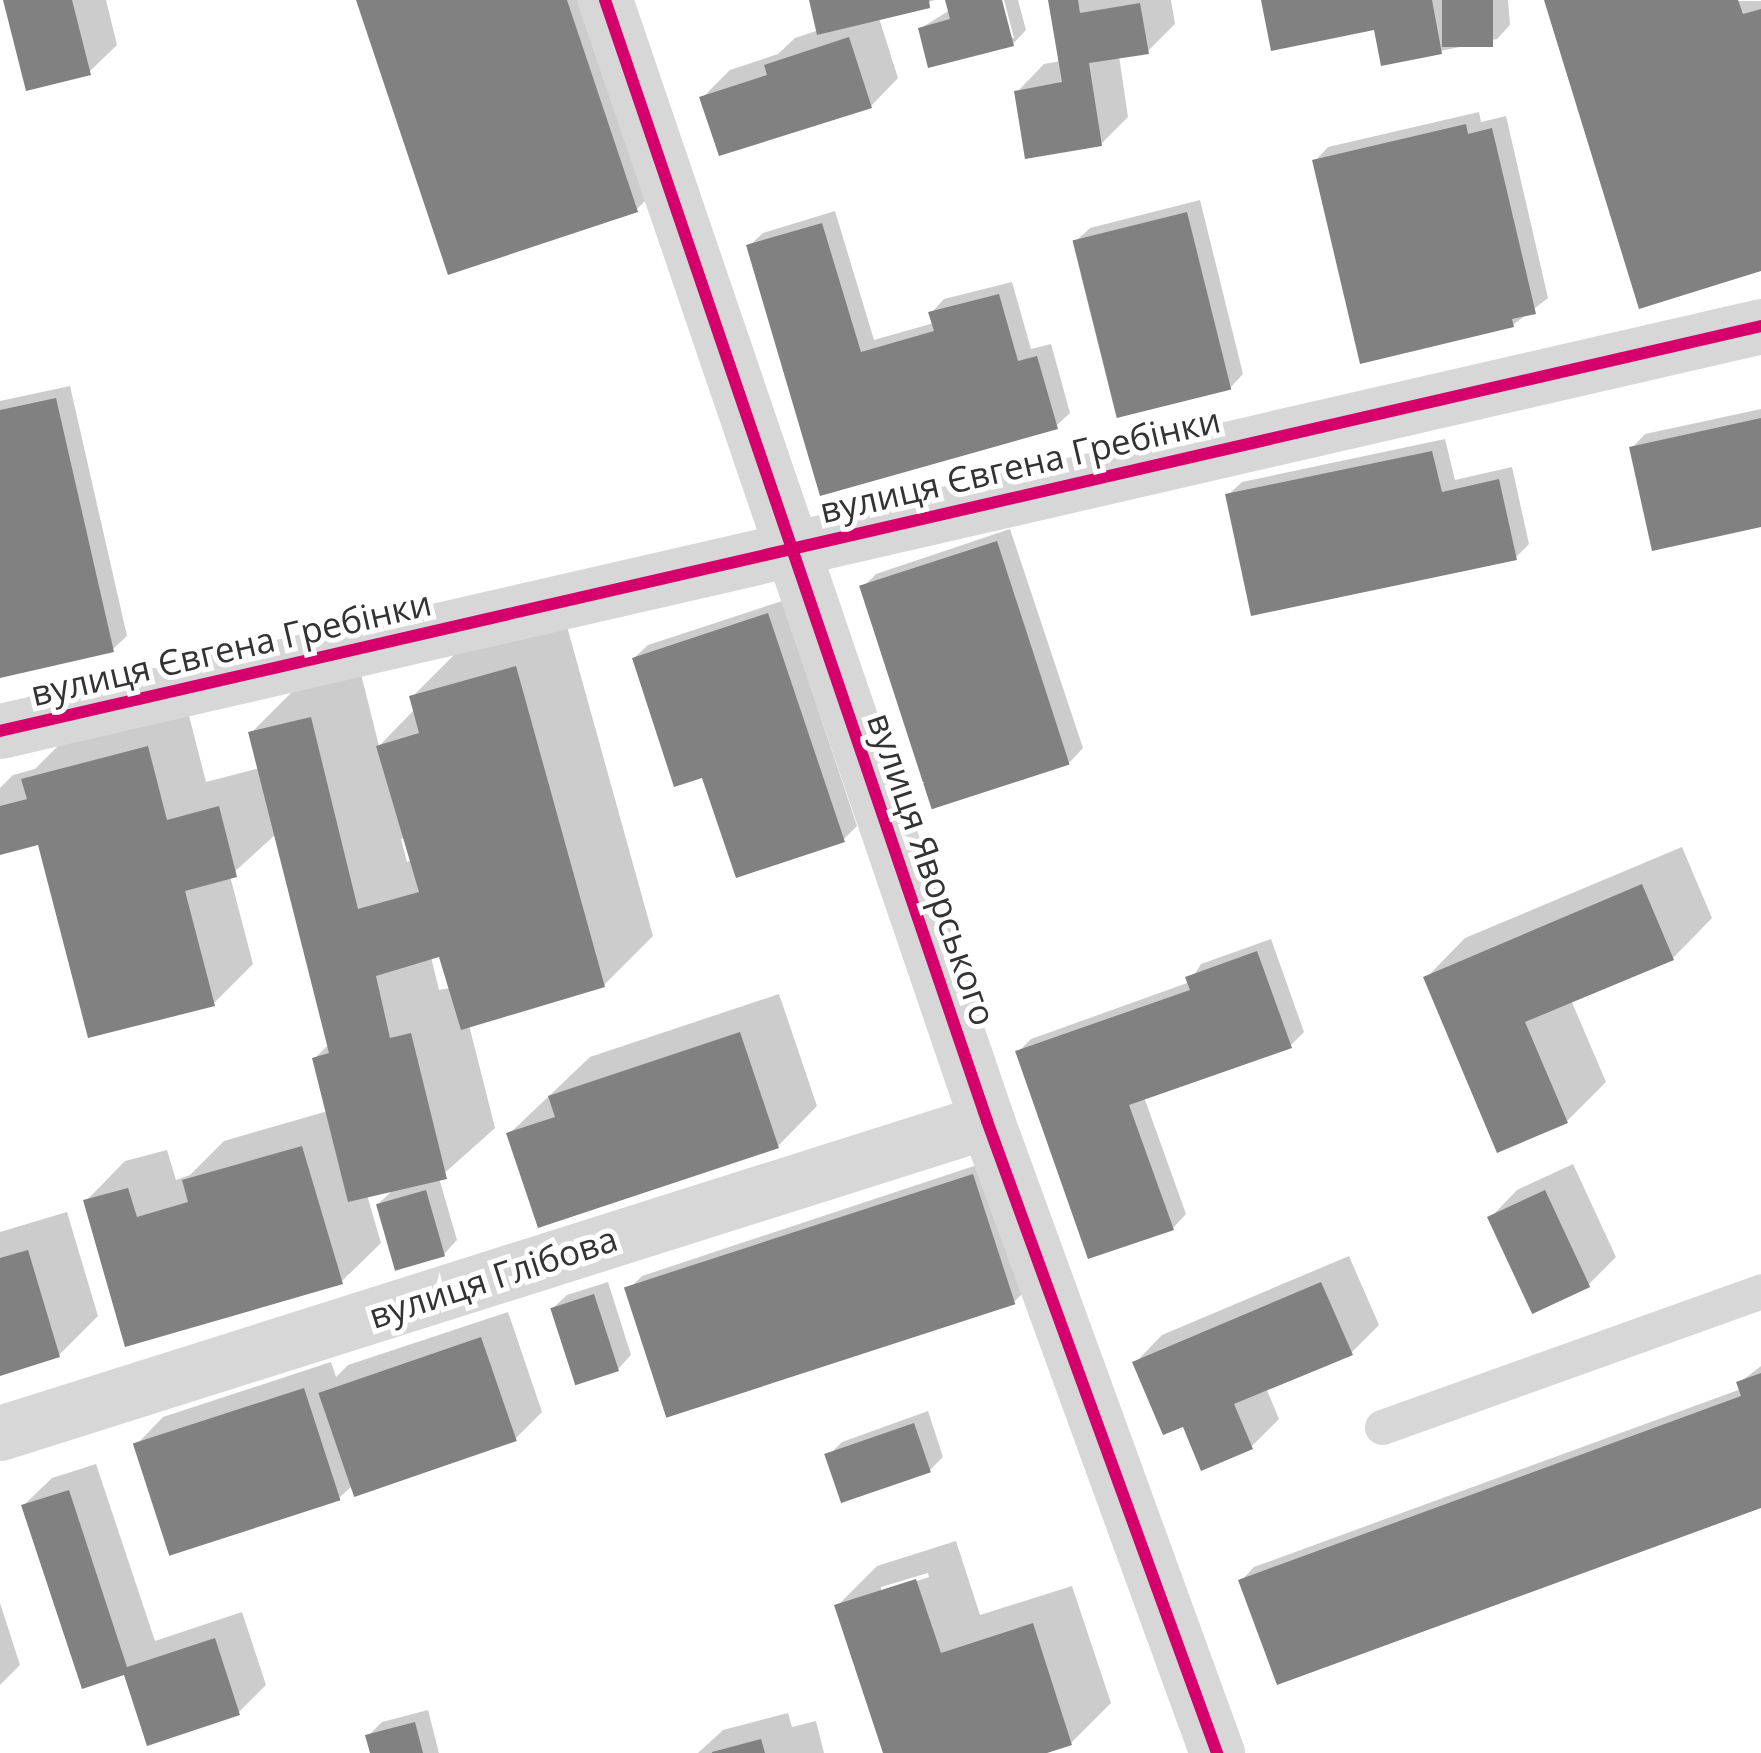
<!DOCTYPE html>
<meta charset="utf-8">
<style>
body{margin:0}
#map{position:relative;width:1761px;height:1753px;overflow:hidden;background:#fff;font-family:"Open Sans",sans-serif}
div>[style]{position:absolute}
[style*='--x']{left:calc(var(--x)*1px);top:calc(var(--y)*1px);width:calc(var(--w)*1px);rotate:calc(var(--a)*1deg)}
.shadow>*{inset:0;background:#0003}
.building>*{inset:0;background:#818181;transform-origin:0 0}
.service>*{height:35px;margin:-17.5px;padding:0 17.5px;transform-origin:17.5px;border-radius:17.5px;background:#d7d7d7}
.minor>*{height:55px;margin:-27.5px;padding:0 27.5px;transform-origin:27.5px;border-radius:27.5px;background:#d7d7d7}
.cycleway>*{height:12px;margin:-6px;padding:0 6px;transform-origin:6px;border-radius:6px;background:#d6006c}
span{translate:-50% -50%;white-space:nowrap;text-align:center;line-height:1.15;-webkit-text-stroke:10px #fff;paint-order:stroke}
.street-label{font-size:35px;color:#333}
</style>
<div id="map">
<div class="shadow">
<div style="clip-path:polygon(5px 0,106px 0,117px 45px,89px 72px)"></div>
<div style="clip-path:polygon(359px 0,585px 0,650px 196px,636px 210px)"></div>
<div style="clip-path:polygon(811px 0,935px 0,879px 18px,898px 78px,871px 106px,702px 98px,730px 70px,778px 54px,795px 38px,819px 30px)"></div>
<div style="clip-path:polygon(948px 0,999px 0,1009px 38px,1014px 38px,1004px 0,1018px 0,1026px 30px,1013px 44px,921px 28px,950px 10px)"></div>
<div style="clip-path:polygon(1051px 0,1171px 0,1175px 24px,1148px 51px,1119px 56px,1128px 117px,1101px 144px,1017px 92px,1044px 64px,1061px 61px)"></div>
<div style="clip-path:polygon(1264px 0,1508px 0,1510px 25px,1497px 39px,1441px 51px,1376px 27px)"></div>
<div style="clip-path:polygon(1546px 0,1761px 1px,1761px 269px)"></div>
<div style="clip-path:polygon(1479px 112px,1481px 122px,1506px 116px,1548px 298px,1513px 325px,1315px 161px,1328px 147px)"></div>
<div style="clip-path:polygon(1200px 200px,1243px 374px,1230px 388px,1076px 241px,1090px 228px)"></div>
<div style="clip-path:polygon(835px 211px,874px 340px,934px 323px,931px 313px,944px 299px,1012px 282px,1031px 349px,1051px 344px,1070px 413px,1056px 426px,821px 492px,749px 246px,763px 233px)"></div>
<div style="clip-path:polygon(70px 386px,127px 636px,113px 649px,0 675px,0 401px)"></div>
<div style="clip-path:polygon(1761px 409px,1761px 525px,1632px 448px,1645px 434px)"></div>
<div style="clip-path:polygon(1445px 439px,1455px 480px,1512px 467px,1529px 544px,1515px 558px,1228px 495px,1242px 482px)"></div>
<div style="clip-path:polygon(1010px 529px,1083px 748px,1070px 762px,862px 588px,876px 574px)"></div>
<div style="clip-path:polygon(782px 601px,857px 826px,843px 840px,703px 775px,634px 658px,648px 645px)"></div>
<div style="clip-path:polygon(evenodd,565px 619px,653px 936px,604px 985px,469px 1025px,495px 1128px,439px 1178px,457px 1240px,444px 1254px,378px 1204px,394px 1189px,367px 1195px,381px 1243px,341px 1282px,86px 1201px,125px 1161px,167px 1150px,176px 1180px,190px 1175px,224px 1141px,328px 1111px,315px 1058px,329px 1044px,276px 834px,230px 876px,253px 964px,214px 1003px,40px 842px,0 852px,0 788px,13px 775px,35px 769px,64px 740px,187px 708px,206px 782px,260px 768px,251px 733px,300px 684px,360px 670px,379px 746px,415px 709px,412px 697px,461px 648px,565px 619px,406px 838px,412px 860px,407px 862px,401px 839px,406px 838px,565px 619px,440px 954px,450px 988px,439px 990px,431px 957px,440px 954px)"></div>
<div style="clip-path:polygon(1682px 847px,1712px 918px,1673px 958px,1571px 1000px,1606px 1082px,1567px 1121px,1426px 978px,1465px 938px)"></div>
<div style="clip-path:polygon(1271px 939px,1304px 1032px,1290px 1046px,1144px 1097px,1186px 1214px,1173px 1228px,1018px 1052px,1031px 1039px,1190px 982px,1201px 964px)"></div>
<div style="clip-path:polygon(779px 994px,817px 1106px,778px 1146px,509px 1134px,590px 1057px)"></div>
<div style="clip-path:polygon(986px 1162px,1028px 1288px,1014px 1302px,628px 1290px,642px 1276px)"></div>
<div style="clip-path:polygon(1573px 1164px,1616px 1257px,1588px 1285px,1490px 1218px,1517px 1190px)"></div>
<div style="clip-path:polygon(67px 1212px,98px 1316px,59px 1355px,0 1373px,0 1232px)"></div>
<div style="clip-path:polygon(1349px 1256px,1379px 1325px,1351px 1353px,1266px 1388px,1279px 1419px,1251px 1447px,1184px 1423px,1135px 1363px,1162px 1335px)"></div>
<div style="clip-path:polygon(608px 1282px,631px 1355px,618px 1369px,553px 1308px,567px 1295px)"></div>
<div style="clip-path:polygon(508px 1312px,542px 1412px,515px 1439px,352px 1486px,340px 1497px,136px 1445px,163px 1417px,331px 1362px,336px 1377px,348px 1365px)"></div>
<div style="clip-path:polygon(1761px 1366px,1761px 1506px,1241px 1581px,1254px 1567px,1741px 1389px,1739px 1383px)"></div>
<div style="clip-path:polygon(928px 1411px,943px 1457px,930px 1470px,828px 1456px,842px 1442px)"></div>
<div style="clip-path:polygon(96px 1464px,155px 1641px,242px 1612px,266px 1685px,238px 1713px,125px 1672px,24px 1505px,52px 1478px)"></div>
<div style="clip-path:polygon(evenodd,956px 1541px,980px 1615px,1072px 1586px,1111px 1703px,1071px 1743px,1039px 1753px,885px 1753px,837px 1606px,877px 1566px,956px 1541px,928px 1573px,929px 1577px,881px 1593px,881px 1587px,928px 1573px)"></div>
<div style="clip-path:polygon(0 1603px,20px 1665px,0 1685px)"></div>
<div style="clip-path:polygon(428px 1710px,439px 1753px,373px 1753px,368px 1736px,382px 1722px)"></div>
<div style="clip-path:polygon(788px 1713px,792px 1727px,816px 1721px,824px 1753px,698px 1753px,723px 1730px)"></div>
</div>
<div class="building">
<div style="clip-path:polygon(3px 0,72px 0,91px 75px,26px 91px)"></div>
<div style="clip-path:polygon(356px 0,567px 0,638px 212px,448px 275px)"></div>
<div style="clip-path:polygon(809px 0,929px 0,930px 8px,817px 35px)"></div>
<div style="clip-path:polygon(945px 0,1002px 0,1014px 46px,928px 68px,918px 28px,950px 19px)"></div>
<div style="clip-path:polygon(1048px 0,1078px 0,1080px 13px,1140px 3px,1149px 54px,1089px 63px,1102px 146px,1025px 159px,1014px 91px,1062px 82px)"></div>
<div style="clip-path:polygon(1261px 0,1432px 0,1442px 54px,1381px 66px,1374px 30px,1271px 51px)"></div>
<div style="left:1442px;top:0;width:51px;height:47px"></div>
<div style="clip-path:polygon(1544px 0,1738px 0,1743px 14px,1761px 9px,1761px 271px,1639px 309px)"></div>
<div style="clip-path:polygon(849px 37px,872px 108px,719px 156px,699px 97px,767px 75px,764px 65px)"></div>
<div style="clip-path:polygon(1466px 124px,1468px 134px,1492px 128px,1536px 314px,1512px 319px,1514px 327px,1360px 364px,1312px 160px)"></div>
<div style="left:1187px;top:212px;width:183px;height:118px;rotate:76deg"></div>
<div style="clip-path:polygon(822px 223px,861px 352px,934px 331px,928px 312px,999px 294px,1018px 361px,1037px 356px,1058px 429px,820px 496px,746px 245px)"></div>
<div style="clip-path:polygon(56px 398px,114px 652px,0 678px,0 410px)"></div>
<div style="clip-path:polygon(1761px 418px,1761px 527px,1652px 551px,1629px 447px)"></div>
<div style="clip-path:polygon(1432px 451px,1442px 492px,1499px 479px,1517px 560px,1251px 616px,1225px 494px)"></div>
<div style="left:997px;top:541px;width:235px;height:145px;rotate:72deg"></div>
<div style="clip-path:polygon(768px 613px,845px 842px,736px 878px,702px 778px,674px 787px,632px 658px)"></div>
<div style="clip-path:polygon(516px 666px,605px 987px,461px 1030px,439px 957px,376px 976px,390px 1038px,411px 1033px,447px 1179px,348px 1202px,312px 1058px,329px 1053px,248px 732px,311px 717px,358px 909px,419px 892px,376px 746px,419px 733px,409px 696px)"></div>
<div style="clip-path:polygon(148px 746px,167px 820px,219px 806px,237px 877px,185px 891px,215px 1006px,88px 1038px,38px 845px,0 855px,0 806px,27px 799px,21px 779px)"></div>
<div style="clip-path:polygon(1642px 884px,1674px 960px,1525px 1022px,1568px 1123px,1497px 1153px,1423px 977px)"></div>
<div style="clip-path:polygon(1257px 951px,1292px 1048px,1129px 1105px,1174px 1230px,1088px 1259px,1015px 1051px,1190px 990px,1185px 977px)"></div>
<div style="clip-path:polygon(740px 1032px,779px 1148px,538px 1228px,506px 1133px,555px 1117px,548px 1096px)"></div>
<div style="clip-path:polygon(302px 1146px,343px 1284px,125px 1347px,83px 1200px,128px 1188px,137px 1217px,188px 1202px,182px 1180px)"></div>
<div style="left:973px;top:1174px;width:137px;height:367px;rotate:72deg"></div>
<div style="left:426px;top:1190px;width:69px;height:52px;rotate:74deg"></div>
<div style="left:1545px;top:1190px;width:107px;height:64px;rotate:65deg"></div>
<div style="clip-path:polygon(28px 1250px,60px 1357px,0 1376px,0 1258px)"></div>
<div style="clip-path:polygon(1321px 1282px,1353px 1355px,1234px 1404px,1253px 1449px,1201px 1471px,1183px 1427px,1163px 1435px,1132px 1362px)"></div>
<div style="left:594px;top:1294px;width:81px;height:46px;rotate:72deg"></div>
<div style="left:481px;top:1337px;width:110px;height:172px;rotate:71deg"></div>
<div style="clip-path:polygon(1761px 1373px,1761px 1508px,1277px 1685px,1238px 1580px,1741px 1396px,1736px 1382px)"></div>
<div style="left:304px;top:1388px;width:118px;height:180px;rotate:72deg"></div>
<div style="left:914px;top:1423px;width:52px;height:95px;rotate:71deg"></div>
<div style="clip-path:polygon(69px 1490px,127px 1667px,215px 1638px,240px 1715px,147px 1746px,124px 1675px,82px 1689px,21px 1505px)"></div>
<div style="clip-path:polygon(916px 1579px,941px 1653px,1033px 1623px,1072px 1745px,1047px 1753px,883px 1753px,834px 1605px)"></div>
<div style="clip-path:polygon(415px 1722px,423px 1753px,370px 1753px,365px 1735px)"></div>
<div style="clip-path:polygon(761px 1739px,765px 1753px,712px 1753px,712px 1752px)"></div>
</div>
<div class="service">
<div style="--x:1382;--y:1427;--w:403;--a:-19.7"></div>
</div>
<div class="minor">
<div style="--x:605;--y:0;--w:1184;--a:71.18"></div>
<div style="--x:987;--y:1121;--w:673;--a:70"></div>
<div style="--x:0;--y:731;--w:1807;--a:-12.95"></div>
<div style="--x:0;--y:1433;--w:1035;--a:-17.54"></div>
</div>
<div class="cycleway">
<div style="--x:605;--y:0;--w:1184;--a:71.18"></div>
<div style="--x:987;--y:1121;--w:673;--a:70"></div>
<div style="--x:0;--y:731;--w:1807;--a:-12.95"></div>
</div>
<div class="street-label">
<span style="left:1020px;top:465px;rotate:-13deg">вулиця Євгена Гребінки</span>
<span style="left:231px;top:648px;rotate:-13deg">вулиця Євгена Гребінки</span>
<span style="left:932px;top:869px;rotate:71deg">вулиця Яворського</span>
<span style="left:493px;top:1277px;rotate:-18deg">вулиця Глібова</span>
</div>
</div>
